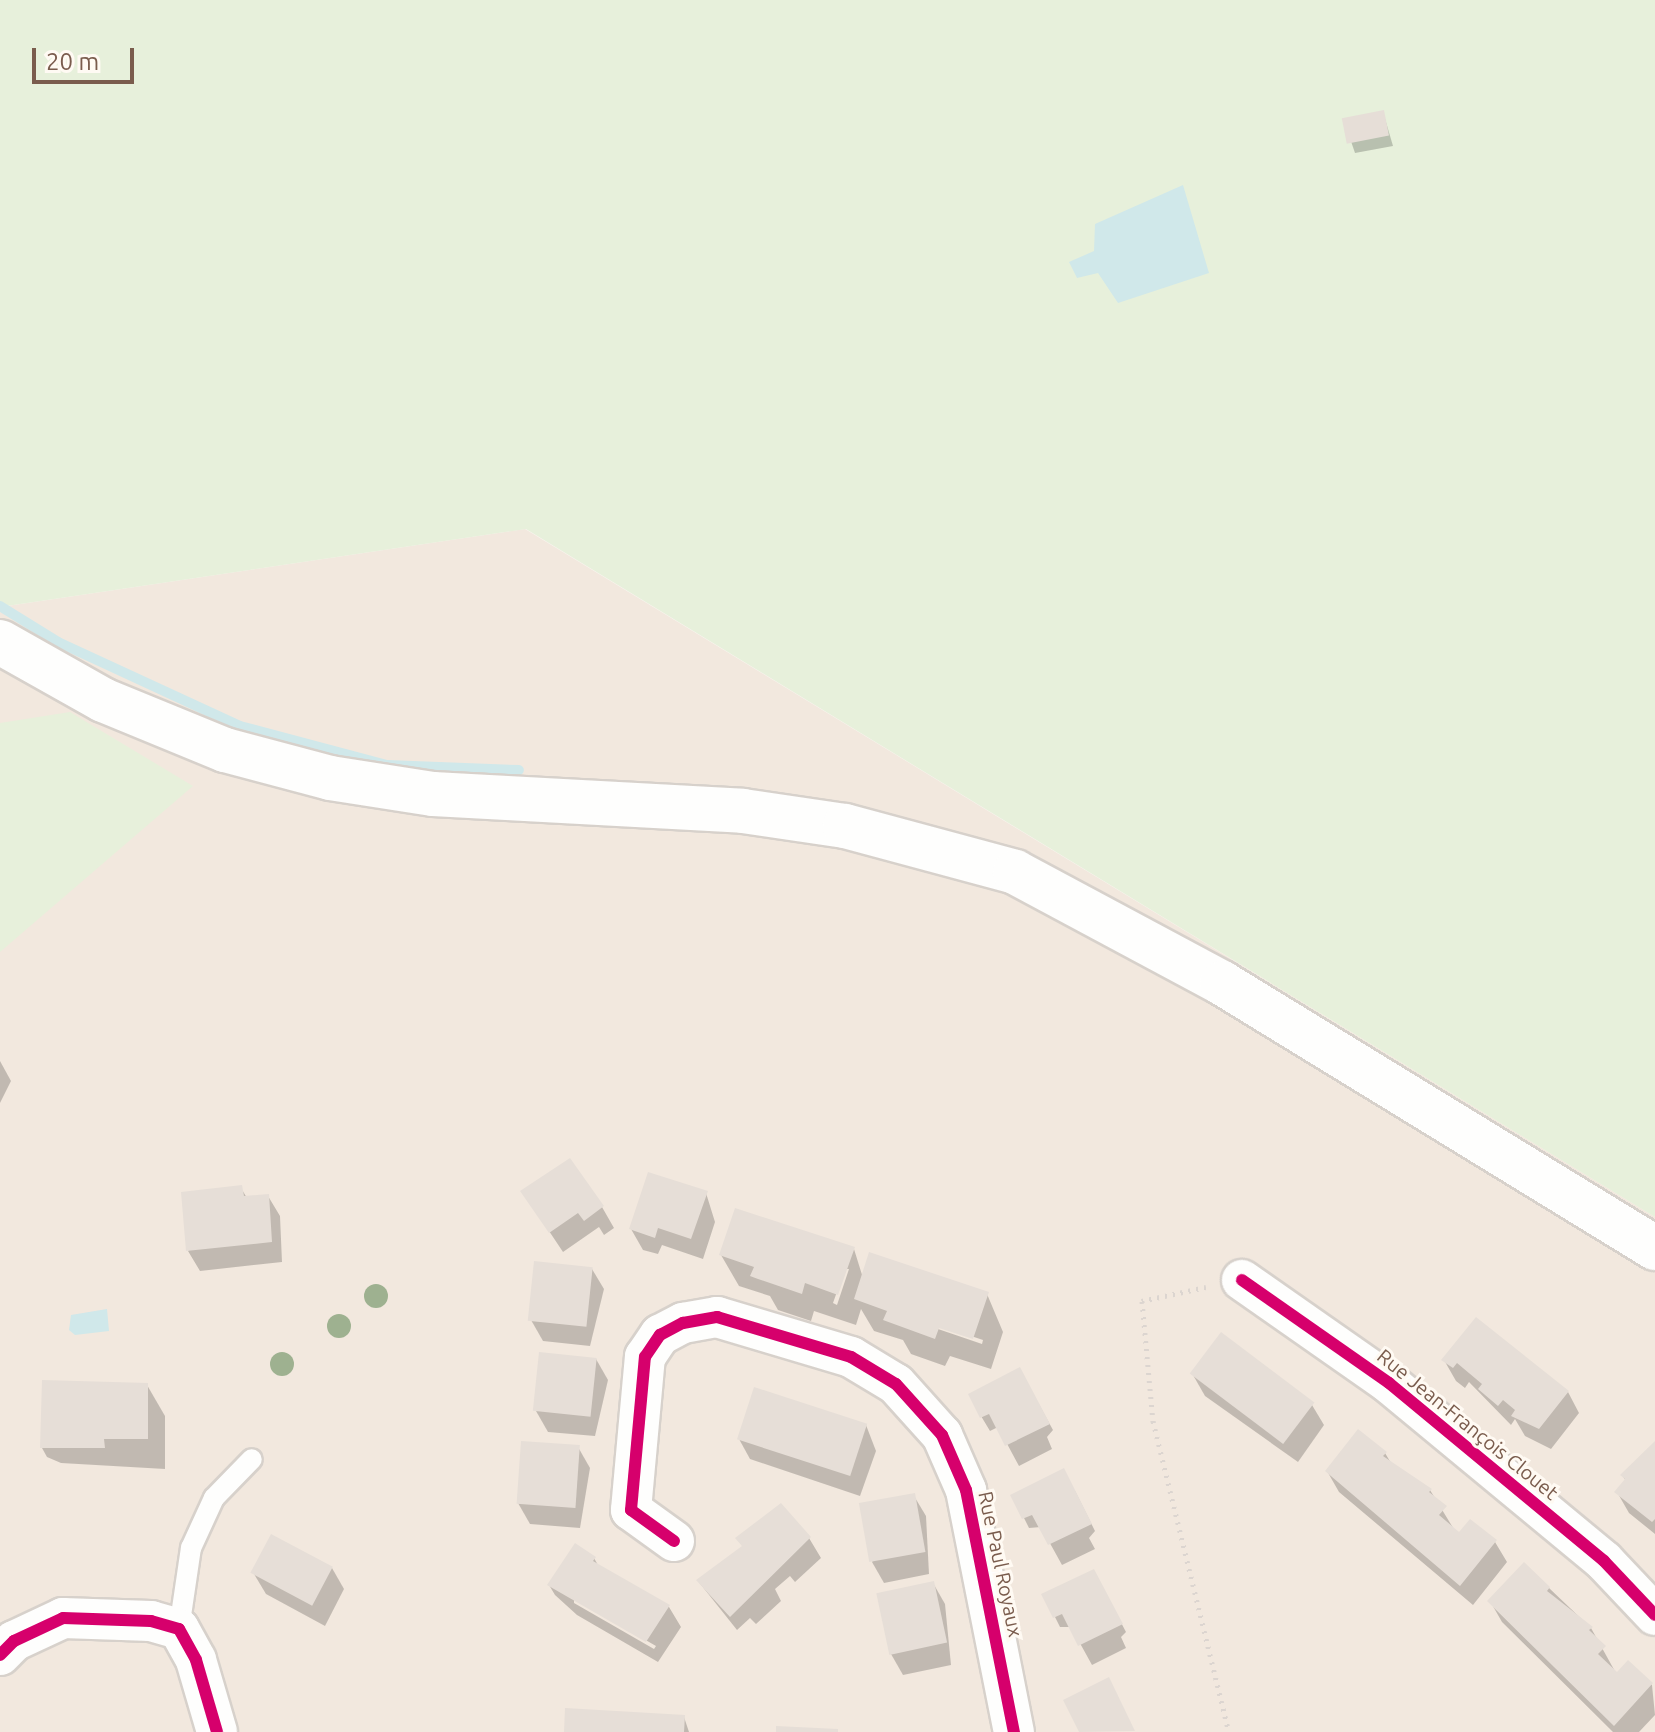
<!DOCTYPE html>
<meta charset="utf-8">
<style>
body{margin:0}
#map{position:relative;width:1655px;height:1732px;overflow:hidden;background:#f9f5f0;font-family:Ubuntu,sans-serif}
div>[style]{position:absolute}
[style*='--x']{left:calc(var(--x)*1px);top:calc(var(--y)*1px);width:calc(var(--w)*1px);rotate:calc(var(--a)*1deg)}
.residential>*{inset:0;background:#f2e8de}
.green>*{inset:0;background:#e7f0db}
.water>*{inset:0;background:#d0e8ea}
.shadow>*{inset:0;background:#0003}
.stream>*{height:10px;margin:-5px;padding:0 5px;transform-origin:5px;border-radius:5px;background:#d0e8ea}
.building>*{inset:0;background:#e6ded7;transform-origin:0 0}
.path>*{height:5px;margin-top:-2.5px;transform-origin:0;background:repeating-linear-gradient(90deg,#dcd5d0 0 2px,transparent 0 8px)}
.roads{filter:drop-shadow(2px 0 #d7d1cb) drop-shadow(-2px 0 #d7d1cb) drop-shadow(0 2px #d7d1cb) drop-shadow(0 -2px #d7d1cb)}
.lane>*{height:20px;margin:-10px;padding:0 10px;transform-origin:10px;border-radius:10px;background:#fefefd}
.street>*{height:40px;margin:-20px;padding:0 20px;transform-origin:20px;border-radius:20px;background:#fefefd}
.secondary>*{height:44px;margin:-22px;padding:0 22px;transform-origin:22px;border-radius:22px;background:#fefefd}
.cycleway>*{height:12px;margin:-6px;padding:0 6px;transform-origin:6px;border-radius:6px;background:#d6006c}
.trees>*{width:24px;height:24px;margin:-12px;border-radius:50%;background:#9eb190}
span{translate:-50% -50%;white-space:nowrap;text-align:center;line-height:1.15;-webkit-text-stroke:6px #fffaf3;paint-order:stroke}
.street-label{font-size:20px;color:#7a5c4d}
.scale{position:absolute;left:32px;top:48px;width:102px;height:36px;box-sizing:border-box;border:4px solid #7a5c4d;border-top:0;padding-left:10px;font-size:24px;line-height:28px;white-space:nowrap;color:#7a5c4d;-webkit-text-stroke:6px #fffaf3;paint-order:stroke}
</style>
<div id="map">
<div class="residential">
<div style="clip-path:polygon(525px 529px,1655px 1217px,1655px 1732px,0 1732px,0 607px)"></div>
</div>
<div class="green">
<div style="clip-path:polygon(0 0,1655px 0,1655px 1217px,526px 529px,0 607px)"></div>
<div style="clip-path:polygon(70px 712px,193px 786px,0 952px,0 723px)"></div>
</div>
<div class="water">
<div style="clip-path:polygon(1183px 185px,1209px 273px,1118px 303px,1098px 273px,1077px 278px,1069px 262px,1094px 251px,1095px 224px)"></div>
<div style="clip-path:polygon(107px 1309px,109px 1331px,75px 1335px,69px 1330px,71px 1315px)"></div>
</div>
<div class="shadow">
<div style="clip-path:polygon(1383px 112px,1393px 146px,1355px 153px,1344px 121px)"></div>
<div style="clip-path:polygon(0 1061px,11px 1081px,0 1103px)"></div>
<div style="clip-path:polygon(241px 1188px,247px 1198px,268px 1196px,280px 1216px,282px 1262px,200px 1271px,188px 1251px)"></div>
<div style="clip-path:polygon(523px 1192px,602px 1207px,614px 1228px,604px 1235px,599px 1227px,563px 1252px)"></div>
<div style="clip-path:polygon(706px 1193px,715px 1222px,703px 1259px,662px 1245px,658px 1254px,643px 1250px,631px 1229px)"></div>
<div style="clip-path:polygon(evenodd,854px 1249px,863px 1278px,987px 1294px,1003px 1332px,991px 1369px,950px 1356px,945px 1366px,911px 1354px,903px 1340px,874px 1331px,861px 1309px,856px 1325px,814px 1311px,811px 1321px,778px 1310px,770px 1296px,739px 1286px,721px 1255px,854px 1249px,845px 1269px,849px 1269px,837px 1305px,833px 1303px,845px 1269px,854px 1249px,938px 1325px,983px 1340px,982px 1344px,938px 1329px,938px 1325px)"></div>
<div style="clip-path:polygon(592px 1269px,604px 1289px,590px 1346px,543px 1341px,531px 1320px)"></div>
<div style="clip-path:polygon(1476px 1319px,1568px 1392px,1579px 1413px,1551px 1449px,1525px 1436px,1515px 1419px,1511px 1425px,1469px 1382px,1465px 1388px,1456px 1381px,1444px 1360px)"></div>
<div style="clip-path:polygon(596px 1359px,608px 1380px,595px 1436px,548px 1432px,536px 1411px)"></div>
<div style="clip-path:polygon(1193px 1375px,1312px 1405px,1324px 1425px,1298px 1462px,1205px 1396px)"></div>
<div style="clip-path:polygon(147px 1385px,165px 1416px,165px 1469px,61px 1463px,47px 1457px,42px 1448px)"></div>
<div style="clip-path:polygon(1031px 1390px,1053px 1430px,1047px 1437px,1052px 1449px,1019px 1466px,998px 1427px,990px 1431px,978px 1411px)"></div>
<div style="clip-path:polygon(778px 1399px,866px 1425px,876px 1451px,860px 1496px,750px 1459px,739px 1439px)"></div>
<div style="clip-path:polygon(1655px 1444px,1655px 1534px,1629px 1513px,1617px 1492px,1626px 1481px,1622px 1475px)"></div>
<div style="clip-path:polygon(578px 1447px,590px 1468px,580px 1528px,530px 1524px,518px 1503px)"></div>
<div style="clip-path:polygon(1385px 1453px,1391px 1463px,1430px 1490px,1455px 1531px,1495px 1542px,1507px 1562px,1473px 1605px,1339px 1492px,1327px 1471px)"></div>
<div style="clip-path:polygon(1075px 1491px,1095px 1531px,1089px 1538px,1095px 1549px,1062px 1565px,1041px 1527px,1029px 1528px,1013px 1496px)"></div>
<div style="clip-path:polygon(914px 1496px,926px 1516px,929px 1574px,884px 1583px,872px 1562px)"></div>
<div style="clip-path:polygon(737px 1538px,809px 1538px,821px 1558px,795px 1582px,790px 1576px,775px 1589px,781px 1601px,756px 1624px,750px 1618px,737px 1630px,698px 1581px,743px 1547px)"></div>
<div style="clip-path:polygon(evenodd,594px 1558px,599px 1567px,669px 1607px,681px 1627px,658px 1662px,577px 1615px,555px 1595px,549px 1585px,594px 1558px,574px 1599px,656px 1646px,654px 1649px,574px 1603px,574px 1599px)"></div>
<div style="clip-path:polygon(332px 1568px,344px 1589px,325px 1626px,266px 1594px,254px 1574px)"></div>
<div style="clip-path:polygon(933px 1583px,945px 1604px,951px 1665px,903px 1675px,891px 1654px)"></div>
<div style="clip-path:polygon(1549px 1588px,1591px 1628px,1617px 1675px,1628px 1663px,1652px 1685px,1655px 1715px,1639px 1732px,1613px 1732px,1502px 1622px,1490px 1601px)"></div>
<div style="clip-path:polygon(1105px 1592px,1126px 1632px,1121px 1637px,1126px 1648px,1092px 1665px,1071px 1627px,1060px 1627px,1044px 1595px)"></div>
<div style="clip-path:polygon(684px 1717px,689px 1732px,566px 1732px)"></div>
</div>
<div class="stream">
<div style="--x:0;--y:606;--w:68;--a:31.8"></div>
<div style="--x:58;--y:642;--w:200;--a:24.8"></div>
<div style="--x:240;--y:726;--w:152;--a:14.9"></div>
<div style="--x:387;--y:765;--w:132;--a:2.2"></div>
</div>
<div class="building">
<div style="left:1384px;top:110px;width:26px;height:43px;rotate:79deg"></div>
<div style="clip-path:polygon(570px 1158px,604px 1206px,584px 1221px,578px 1213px,549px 1233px,520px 1191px)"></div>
<div style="clip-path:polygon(648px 1172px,708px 1191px,691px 1239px,658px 1228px,655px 1238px,629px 1229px)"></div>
<div style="clip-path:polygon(242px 1185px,244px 1196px,269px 1194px,272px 1242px,186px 1251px,181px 1192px)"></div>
<div style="clip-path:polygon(735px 1208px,855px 1247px,838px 1295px,805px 1283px,802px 1294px,758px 1279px,750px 1276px,754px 1267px,719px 1255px)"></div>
<div style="clip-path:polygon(869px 1252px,989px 1292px,973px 1339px,939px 1328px,935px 1339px,883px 1320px,887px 1311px,854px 1299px)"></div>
<div style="left:534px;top:1261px;width:59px;height:60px;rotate:6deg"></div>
<div style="clip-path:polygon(1476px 1317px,1569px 1391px,1539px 1429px,1511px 1416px,1515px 1410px,1503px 1400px,1498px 1406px,1478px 1389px,1482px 1384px,1457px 1363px,1453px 1368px,1441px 1360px)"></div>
<div style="left:1221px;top:1332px;width:117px;height:52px;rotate:37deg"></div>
<div style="left:539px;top:1352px;width:58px;height:59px;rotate:6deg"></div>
<div style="clip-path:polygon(1020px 1367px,1050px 1424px,1005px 1446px,989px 1414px,980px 1418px,968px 1394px)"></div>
<div style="clip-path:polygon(42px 1380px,148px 1383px,148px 1439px,104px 1439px,105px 1448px,40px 1448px)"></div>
<div style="left:754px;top:1387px;width:119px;height:55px;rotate:18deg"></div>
<div style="clip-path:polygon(1358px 1429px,1387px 1452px,1383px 1456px,1432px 1489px,1429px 1492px,1447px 1506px,1439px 1515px,1459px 1532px,1470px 1519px,1497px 1540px,1460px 1586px,1325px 1471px)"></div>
<div style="left:521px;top:1441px;width:59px;height:63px;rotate:4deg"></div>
<div style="clip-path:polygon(1655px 1441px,1655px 1519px,1652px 1522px,1614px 1492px,1625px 1479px,1620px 1475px)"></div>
<div style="clip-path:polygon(1064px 1468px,1092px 1524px,1048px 1545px,1032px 1515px,1022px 1519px,1010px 1495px)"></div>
<div style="left:915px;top:1493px;width:60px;height:57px;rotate:80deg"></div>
<div style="clip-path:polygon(781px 1503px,811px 1537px,730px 1617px,696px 1580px,742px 1546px,735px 1538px)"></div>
<div style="left:271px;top:1534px;width:70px;height:44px;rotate:28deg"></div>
<div style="clip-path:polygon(575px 1543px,596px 1557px,593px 1561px,670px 1605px,646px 1642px,547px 1585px)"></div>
<div style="clip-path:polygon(1524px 1562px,1550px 1587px,1547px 1591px,1593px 1627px,1589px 1630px,1606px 1646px,1598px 1654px,1617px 1672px,1628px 1660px,1653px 1683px,1614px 1726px,1487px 1601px)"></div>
<div style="clip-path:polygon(1094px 1569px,1123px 1624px,1078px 1646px,1062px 1614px,1053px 1618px,1041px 1594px)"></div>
<div style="left:934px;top:1581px;width:63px;height:59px;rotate:78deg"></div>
<div style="clip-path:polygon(1109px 1677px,1135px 1731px,1079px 1732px,1063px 1700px)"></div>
<div style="clip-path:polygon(565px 1708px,685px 1715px,684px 1732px,564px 1732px)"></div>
<div style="clip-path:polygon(776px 1726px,838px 1729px,838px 1732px,776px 1732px)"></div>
</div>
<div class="path">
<div style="--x:1206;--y:1287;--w:66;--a:167.7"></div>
<div style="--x:1142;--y:1301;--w:121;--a:84.8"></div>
<div style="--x:1153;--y:1421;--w:320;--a:76.3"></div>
</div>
<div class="roads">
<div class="lane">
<div style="--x:179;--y:1629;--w:82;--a:-81.6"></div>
<div style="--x:191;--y:1548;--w:55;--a:-65.3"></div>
<div style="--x:214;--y:1498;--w:54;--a:-45.7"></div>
</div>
<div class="street">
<div style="--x:1242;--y:1280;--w:179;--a:35"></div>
<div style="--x:1389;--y:1383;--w:279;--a:39.6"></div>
<div style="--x:1604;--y:1561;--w:74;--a:46.6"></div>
<div style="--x:674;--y:1541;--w:53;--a:-144.2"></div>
<div style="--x:631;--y:1510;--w:154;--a:-84.8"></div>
<div style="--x:645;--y:1357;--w:27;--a:-56"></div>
<div style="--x:660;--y:1335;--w:26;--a:-28"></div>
<div style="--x:683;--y:1323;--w:35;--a:-10"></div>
<div style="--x:717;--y:1317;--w:140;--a:16.6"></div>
<div style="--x:851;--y:1357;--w:52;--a:31"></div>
<div style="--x:896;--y:1384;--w:69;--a:48"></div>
<div style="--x:942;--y:1435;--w:60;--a:66.4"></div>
<div style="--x:966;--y:1490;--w:247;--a:78.8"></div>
<div style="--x:0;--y:1655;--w:20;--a:-45"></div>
<div style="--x:14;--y:1641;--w:54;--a:-25.1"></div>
<div style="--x:63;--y:1618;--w:88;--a:2"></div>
<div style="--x:151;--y:1621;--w:29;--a:16"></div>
<div style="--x:179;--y:1629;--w:35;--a:61"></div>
<div style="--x:196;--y:1660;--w:75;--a:73.7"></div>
</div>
<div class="secondary">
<div style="--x:0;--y:642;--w:118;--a:29.4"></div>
<div style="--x:103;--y:700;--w:132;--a:22.3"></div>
<div style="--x:225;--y:750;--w:109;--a:14.9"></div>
<div style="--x:330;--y:778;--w:104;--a:8.8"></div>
<div style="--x:433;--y:794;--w:310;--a:3.1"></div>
<div style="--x:743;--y:811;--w:103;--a:8.4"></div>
<div style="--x:845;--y:826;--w:176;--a:15.1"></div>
<div style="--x:1015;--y:872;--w:235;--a:28.2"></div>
<div style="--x:1222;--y:983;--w:508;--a:31.47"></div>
</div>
</div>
<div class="cycleway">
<div style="--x:1242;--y:1280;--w:179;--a:35"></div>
<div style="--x:1389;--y:1383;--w:279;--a:39.6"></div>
<div style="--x:1604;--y:1561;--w:74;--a:46.6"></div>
<div style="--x:674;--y:1541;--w:53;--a:-144.2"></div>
<div style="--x:631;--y:1510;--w:154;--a:-84.8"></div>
<div style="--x:645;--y:1357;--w:27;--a:-56"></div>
<div style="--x:660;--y:1335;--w:26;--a:-28"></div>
<div style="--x:683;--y:1323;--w:35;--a:-10"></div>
<div style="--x:717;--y:1317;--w:140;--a:16.6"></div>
<div style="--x:851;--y:1357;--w:52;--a:31"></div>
<div style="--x:896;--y:1384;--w:69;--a:48"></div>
<div style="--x:942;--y:1435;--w:60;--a:66.4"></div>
<div style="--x:966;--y:1490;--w:247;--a:78.8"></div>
<div style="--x:0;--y:1655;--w:20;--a:-45"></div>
<div style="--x:14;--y:1641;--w:54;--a:-25.1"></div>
<div style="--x:63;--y:1618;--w:88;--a:2"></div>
<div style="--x:151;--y:1621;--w:29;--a:16"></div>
<div style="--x:179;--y:1629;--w:35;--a:61"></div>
<div style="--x:196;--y:1660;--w:75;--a:73.7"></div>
</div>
<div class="trees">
<div style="left:376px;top:1296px"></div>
<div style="left:339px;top:1326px"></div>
<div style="left:282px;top:1364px"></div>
</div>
<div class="street-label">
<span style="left:1468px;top:1424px;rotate:39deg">Rue Jean-François Clouet</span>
<span style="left:1001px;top:1564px;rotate:78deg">Rue Paul Royaux</span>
</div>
<div class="scale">20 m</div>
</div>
